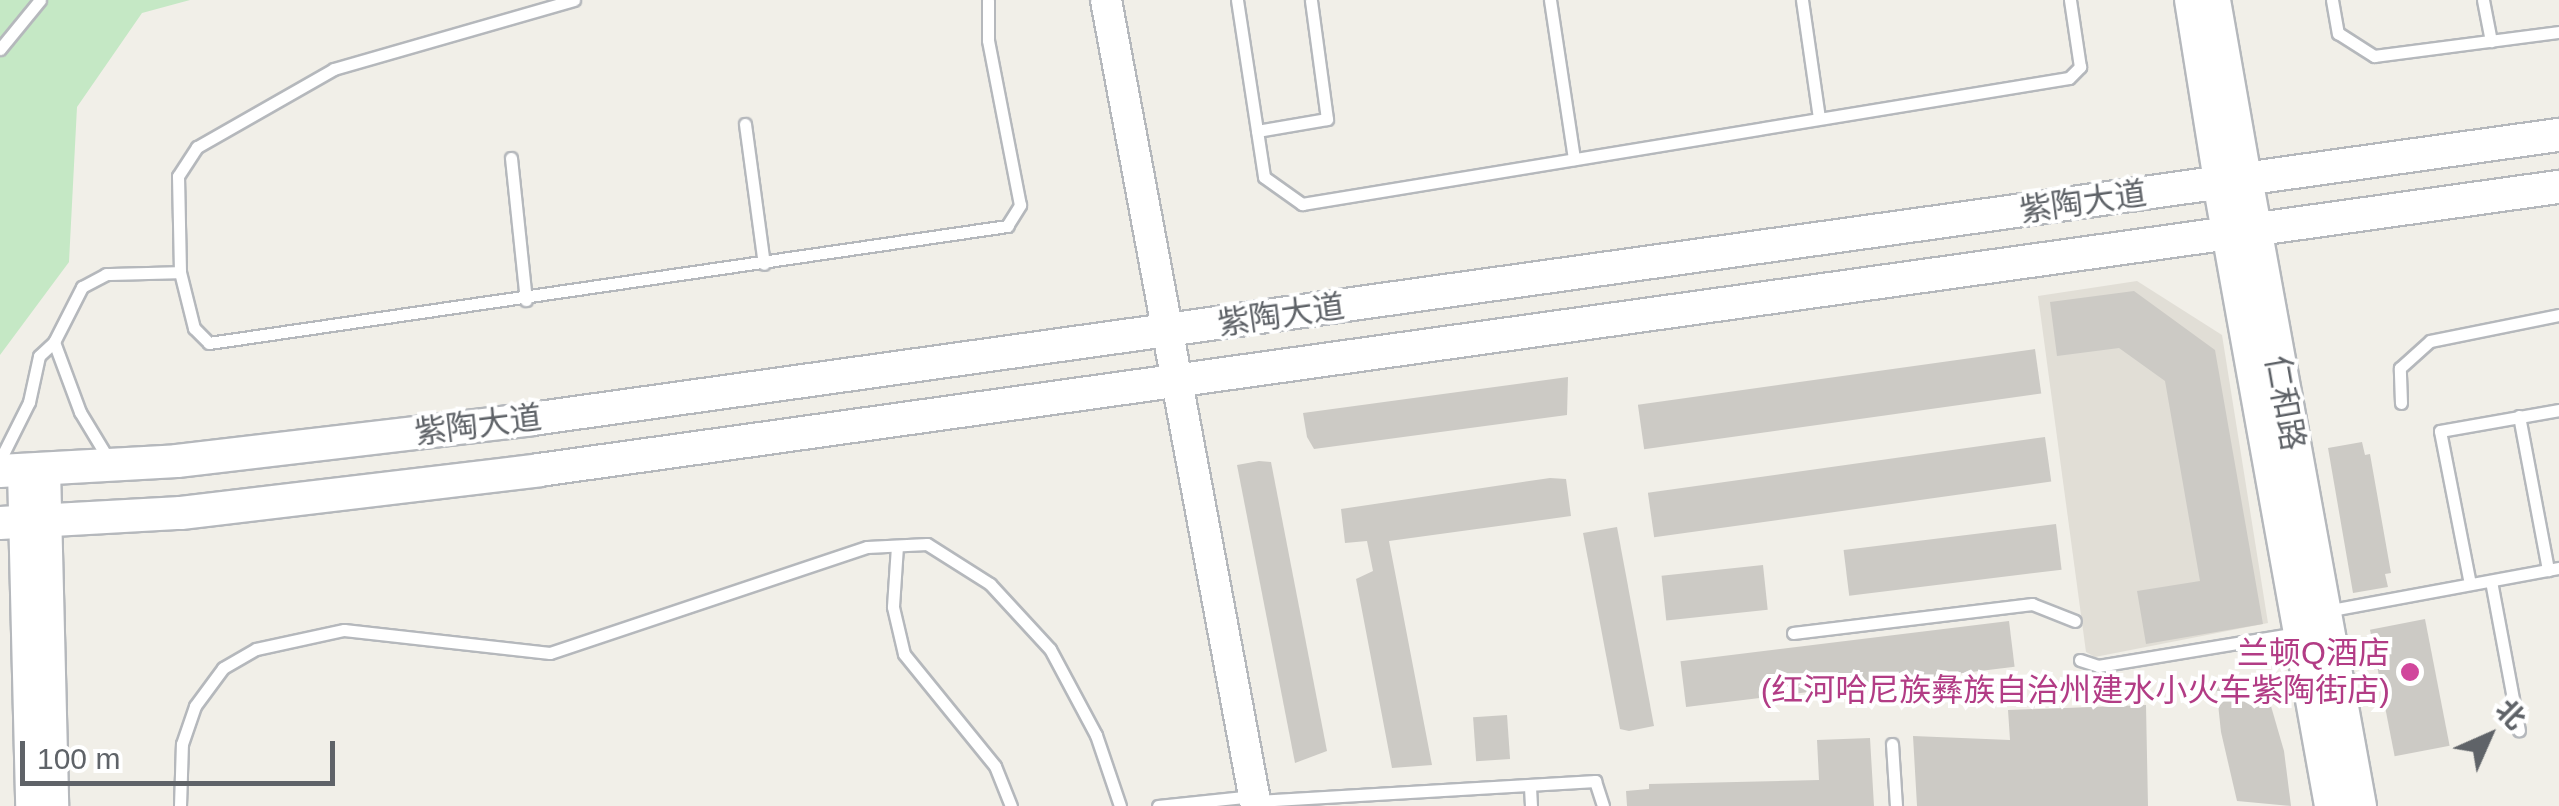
<!DOCTYPE html>
<meta charset="utf-8">
<style>
body{margin:0}
#map{position:relative;width:2559px;height:806px;overflow:hidden;background:#f1efe8;font-family:Helvetica,"Noto Sans SC",sans-serif}
div>[style]{position:absolute}
[style*='--x']{left:calc(var(--x)*1px);top:calc(var(--y)*1px);width:calc(var(--w)*1px);rotate:calc(var(--a)*1deg)}
.education>*{inset:0;background:#e1ded6}
.green>*{inset:0;background:#c5e8c5}
.building>*{inset:0;background:#cccac5;transform-origin:0 0}
.roads{filter:drop-shadow(2px 0 #b5b8bc) drop-shadow(-2px 0 #b5b8bc) drop-shadow(0 2px #b5b8bc) drop-shadow(0 -2px #b5b8bc)}
.service>*{height:11px;margin:-5.5px;padding:0 5.5px;transform-origin:5.5px;border-radius:5.5px;background:#fff}
.tertiary>*{height:30px;margin:-15px;padding:0 15px;transform-origin:15px;border-radius:15px;background:#fff}
.secondary>*{height:32px;margin:-16px;padding:0 16px;transform-origin:16px;border-radius:16px;background:#fff}
.dots>*{width:28px;height:28px;translate:-50% -50%;box-sizing:border-box;border:5px solid #fff;border-radius:50%}
span{translate:-50% -50%;white-space:nowrap;text-align:center;line-height:1.15;-webkit-text-stroke:8px #fff;paint-order:stroke}
.street-label{font-size:32px;color:#5f6368}
.hotel-label{font-size:32px;color:#b23c85}
.right{translate:-100% -50%;text-align:right}
.north{position:absolute;left:2439px;top:686px;width:100px;height:100px;-webkit-text-stroke:8px #fff;paint-order:stroke;rotate:45deg;font-size:28px;font-weight:700;line-height:40px;text-align:center;color:#5f6368}
.north::after{content:'';display:block;margin:auto;width:35px;height:45px;background:#5f6368;clip-path:polygon(50% 0,100% 100%,50% 72%,0 100%)}
.scale{position:absolute;left:20px;top:741px;width:315px;height:45px;box-sizing:border-box;border:5px solid #5f6368;border-top:0;padding-left:12px;font-size:30px;line-height:35px;white-space:nowrap;color:#5f6368;-webkit-text-stroke:8px #fff;paint-order:stroke}
</style>
<div id="map">
<div class="education">
<div style="clip-path:polygon(2137px 281px,2222px 335px,2268px 623px,2095px 657px,2086px 652px,2038px 296px)"></div>
</div>
<div class="green">
<div style="clip-path:polygon(0 0,190px 0,142px 13px,77px 107px,69px 262px,0 355px)"></div>
</div>
<div class="building">
<div style="clip-path:polygon(2134px 291px,2215px 350px,2263px 624px,2146px 644px,2137px 591px,2200px 581px,2165px 381px,2119px 348px,2057px 356px,2050px 302px)"></div>
<div style="left:2035px;top:349px;width:45px;height:401px;rotate:82deg"></div>
<div style="clip-path:polygon(1568px 377px,1567px 415px,1314px 449px,1307px 437px,1303px 413px)"></div>
<div style="left:2045px;top:437px;width:45px;height:401px;rotate:82deg"></div>
<div style="clip-path:polygon(2362px 442px,2365px 455px,2370px 454px,2391px 573px,2385px 574px,2388px 587px,2353px 593px,2328px 448px)"></div>
<div style="clip-path:polygon(1259px 461px,1271px 462px,1327px 751px,1295px 763px,1237px 465px)"></div>
<div style="clip-path:polygon(1550px 478px,1566px 479px,1571px 516px,1389px 541px,1432px 765px,1392px 768px,1356px 579px,1373px 571px,1367px 541px,1345px 543px,1341px 509px)"></div>
<div style="left:2056px;top:524px;width:46px;height:214px;rotate:83deg"></div>
<div style="clip-path:polygon(1617px 527px,1654px 726px,1629px 731px,1620px 729px,1583px 533px)"></div>
<div style="left:1763px;top:565px;width:45px;height:102px;rotate:84deg"></div>
<div style="left:2425px;top:619px;width:129px;height:56px;rotate:79deg"></div>
<div style="left:2009px;top:621px;width:46px;height:331px;rotate:83deg"></div>
<div style="clip-path:polygon(2262px 675px,2284px 751px,2291px 806px,2237px 801px,2221px 732px,2216px 685px)"></div>
<div style="clip-path:polygon(2146px 705px,2148px 806px,1917px 806px,1913px 736px,2010px 740px,2008px 710px)"></div>
<div style="left:1507px;top:715px;width:44px;height:34px;rotate:86deg"></div>
<div style="clip-path:polygon(1870px 738px,1874px 806px,1627px 806px,1626px 791px,1649px 789px,1649px 784px,1819px 780px,1817px 740px)"></div>
</div>
<div class="roads">
<div class="service">
<div style="--x:574;--y:0;--w:250;--a:164"></div>
<div style="--x:334;--y:69;--w:158;--a:150.3"></div>
<div style="--x:197;--y:147;--w:35;--a:123"></div>
<div style="--x:178;--y:176;--w:96;--a:88.8"></div>
<div style="--x:180;--y:272;--w:58;--a:76"></div>
<div style="--x:194;--y:328;--w:21;--a:45"></div>
<div style="--x:209;--y:343;--w:807;--a:-8.34"></div>
<div style="--x:1007;--y:226;--w:25;--a:-58"></div>
<div style="--x:1020;--y:205;--w:168;--a:-101"></div>
<div style="--x:988;--y:40;--w:40;--a:-90"></div>
<div style="--x:1237;--y:0;--w:179;--a:81.3"></div>
<div style="--x:1264;--y:177;--w:47;--a:35.4"></div>
<div style="--x:1302;--y:204;--w:777;--a:-9.33"></div>
<div style="--x:2069;--y:78;--w:16;--a:-45"></div>
<div style="--x:2080;--y:67;--w:68;--a:-98.5"></div>
<div style="--x:1550;--y:0;--w:161;--a:81.4"></div>
<div style="--x:1802;--y:0;--w:119;--a:81.8"></div>
<div style="--x:2332;--y:0;--w:34;--a:80"></div>
<div style="--x:2338;--y:33;--w:43;--a:32.6"></div>
<div style="--x:2374;--y:56;--w:187;--a:-7.4"></div>
<div style="--x:2483;--y:0;--w:42;--a:79"></div>
<div style="--x:0;--y:49;--w:63;--a:-50.8"></div>
<div style="--x:745;--y:124;--w:141;--a:82.3"></div>
<div style="--x:1257;--y:131;--w:71;--a:-9.7"></div>
<div style="--x:1327;--y:119;--w:120;--a:-97.7"></div>
<div style="--x:511;--y:158;--w:143;--a:84"></div>
<div style="--x:54;--y:342;--w:75;--a:69.6"></div>
<div style="--x:80;--y:412;--w:56;--a:58.9"></div>
<div style="--x:2401;--y:403;--w:35;--a:-92"></div>
<div style="--x:2400;--y:368;--w:40;--a:-42"></div>
<div style="--x:2430;--y:341;--w:132;--a:-11.4"></div>
<div style="--x:2519;--y:416;--w:157;--a:79.3"></div>
<div style="--x:0;--y:460;--w:65;--a:-63.4"></div>
<div style="--x:29;--y:402;--w:47;--a:-77.7"></div>
<div style="--x:39;--y:356;--w:21;--a:-43"></div>
<div style="--x:54;--y:342;--w:62;--a:-63"></div>
<div style="--x:82;--y:287;--w:27;--a:-28"></div>
<div style="--x:106;--y:274;--w:74;--a:-1.5"></div>
<div style="--x:897;--y:546;--w:61;--a:93.8"></div>
<div style="--x:893;--y:607;--w:48;--a:76.8"></div>
<div style="--x:904;--y:654;--w:144;--a:50.9"></div>
<div style="--x:995;--y:766;--w:43;--a:68.2"></div>
<div style="--x:2491;--y:581;--w:152;--a:79.4"></div>
<div style="--x:2470;--y:584;--w:156;--a:-101.1"></div>
<div style="--x:2440;--y:431;--w:121;--a:-10"></div>
<div style="--x:2326;--y:611;--w:237;--a:-10.5"></div>
<div style="--x:1793;--y:633;--w:241;--a:-6.9"></div>
<div style="--x:2032;--y:604;--w:46;--a:21.6"></div>
<div style="--x:2080;--y:660;--w:19;--a:18"></div>
<div style="--x:2098;--y:666;--w:202;--a:-9.4"></div>
<div style="--x:1892;--y:744;--w:62;--a:86.3"></div>
<div style="--x:1530;--y:787;--w:19;--a:87"></div>
<div style="--x:1257;--y:801;--w:339;--a:-3.4"></div>
<div style="--x:1595;--y:781;--w:26;--a:72"></div>
<div style="--x:180;--y:806;--w:62;--a:-88.2"></div>
<div style="--x:182;--y:744;--w:40;--a:-71.1"></div>
<div style="--x:195;--y:706;--w:47;--a:-53.6"></div>
<div style="--x:223;--y:668;--w:38;--a:-30"></div>
<div style="--x:256;--y:649;--w:90;--a:-12.2"></div>
<div style="--x:344;--y:630;--w:207;--a:6.4"></div>
<div style="--x:550;--y:653;--w:334;--a:-18.5"></div>
<div style="--x:867;--y:547;--w:60;--a:-2.9"></div>
<div style="--x:927;--y:544;--w:75;--a:32.4"></div>
<div style="--x:990;--y:584;--w:88;--a:47.3"></div>
<div style="--x:1050;--y:649;--w:98;--a:61.9"></div>
<div style="--x:1096;--y:735;--w:75;--a:71.3"></div>
<div style="--x:1158;--y:806;--w:96;--a:-6"></div>
</div>
<div class="tertiary">
<div style="--x:1106;--y:0;--w:820;--a:79.46"></div>
<div style="--x:2190;--y:0;--w:184;--a:80.9"></div>
<div style="--x:2215;--y:0;--w:181;--a:80.1"></div>
<div style="--x:45;--y:469;--w:337;--a:88.6"></div>
<div style="--x:23;--y:470;--w:336;--a:88.6"></div>
</div>
<div class="secondary">
<div style="--x:2246;--y:178;--w:638;--a:79.71"></div>
<div style="--x:2219;--y:182;--w:634;--a:79.82"></div>
<div style="--x:0;--y:471;--w:177;--a:-3.2"></div>
<div style="--x:177;--y:461;--w:357;--a:-6.7"></div>
<div style="--x:532;--y:419;--w:2047;--a:-7.98"></div>
<div style="--x:0;--y:523;--w:181;--a:-3.2"></div>
<div style="--x:181;--y:513;--w:361;--a:-6.8"></div>
<div style="--x:539;--y:470;--w:2040;--a:-7.98"></div>
</div>
</div>
<div class="dots">
<div style="left:2410px;top:672px;background:#d1479c"></div>
</div>
<div class="street-label">
<span style="left:2083px;top:202px;rotate:-8deg">紫陶大道</span>
<span style="left:1281px;top:315px;rotate:-8deg">紫陶大道</span>
<span style="left:2285px;top:403px;rotate:80deg">仁和路</span>
<span style="left:478px;top:425px;rotate:-7deg">紫陶大道</span>
</div>
<div class="hotel-label">
<span class="right" style="left:2390px;top:672px">兰顿Q酒店<br>(红河哈尼族彝族自治州建水小火车紫陶街店)</span>
</div>
<div class="north">北</div>
<div class="scale">100 m</div>
</div>
